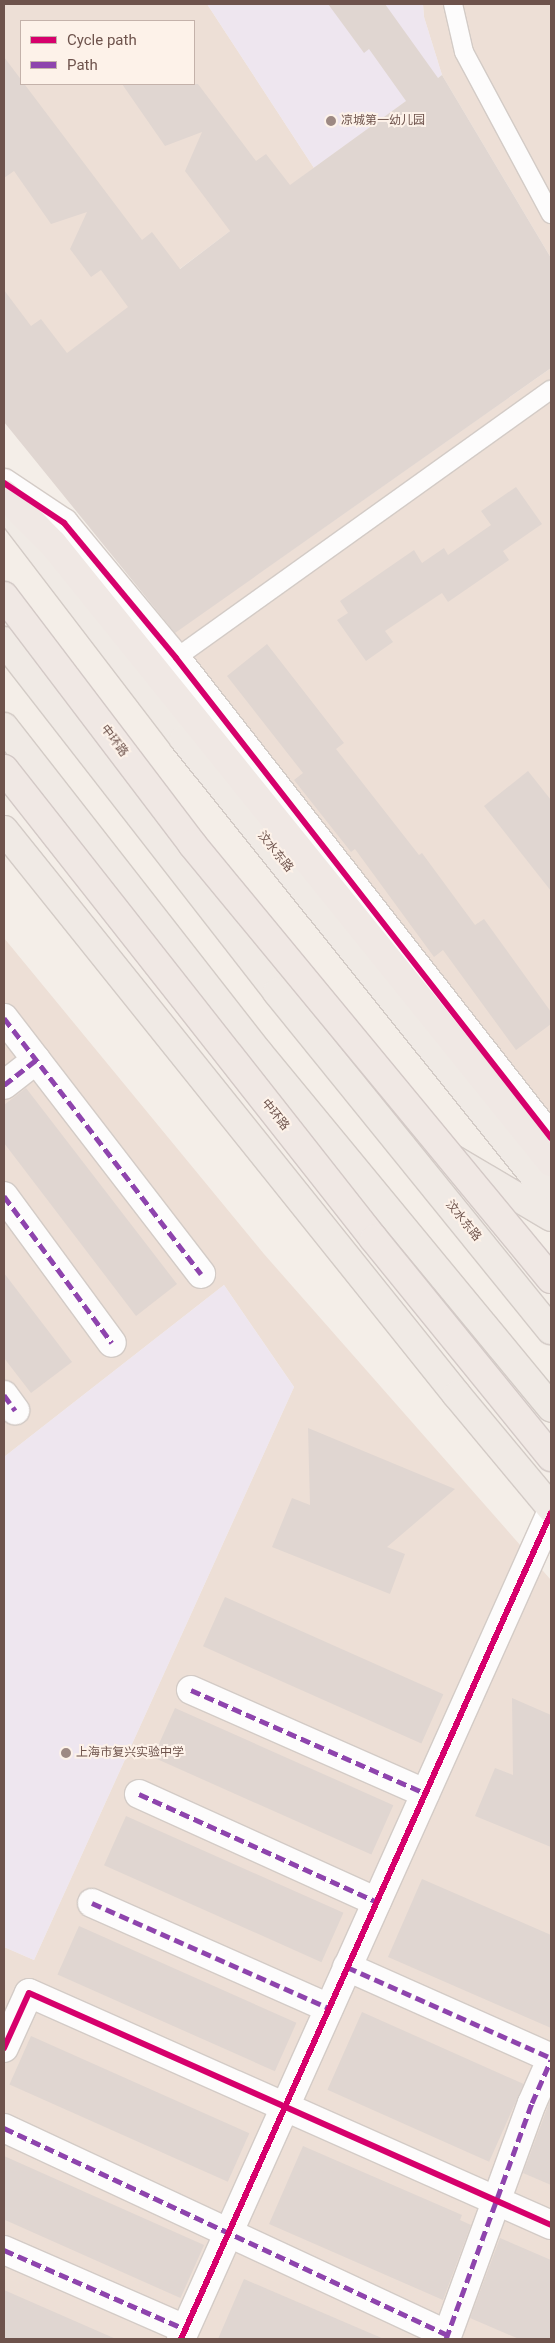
<!DOCTYPE html>
<meta charset="utf-8">
<style>
body{margin:0}
#map{position:relative;width:555px;height:2343px;overflow:hidden;background:#f4eee8;font-family:Roboto,"Noto Sans SC",sans-serif}
div>[style]{position:absolute}
[style*='--x']{left:calc(var(--x)*1px);top:calc(var(--y)*1px);width:calc(var(--w)*1px);rotate:calc(var(--a)*1deg)}
.residential>*{inset:0;background:#eddfd6}
.education>*{inset:0;background:#eee6ef}
.building>*{inset:0;background:#e0d6d1;transform-origin:0 0}
.roads{filter:drop-shadow(1px 0 #d3cbc6) drop-shadow(-1px 0 #d3cbc6) drop-shadow(0 1px #d3cbc6) drop-shadow(0 -1px #d3cbc6)}
.service>*{height:18px;margin:-9px;padding:0 9px;transform-origin:9px;border-radius:9px;background:#fdfcfc}
.minor>*{height:28px;margin:-14px;padding:0 14px;transform-origin:14px;border-radius:14px;background:#fdfcfc}
.primary>*{height:28px;margin:-14px;padding:0 14px;transform-origin:14px;border-radius:14px;background:#f0eae5}
.trunk>*{height:28px;margin:-14px;padding:0 14px;transform-origin:14px;border-radius:14px;background:#f0e8e4}
.bridges{filter:drop-shadow(1px 0 #d3c9c6) drop-shadow(-1px 0 #d3c9c6) drop-shadow(0 1px #d3c9c6) drop-shadow(0 -1px #d3c9c6)}
.trunk-bridge>*{height:28px;margin:-14px;padding:0 14px;transform-origin:14px;border-radius:14px;background:#f0e8e4}
.quiet>*{height:5px;margin-top:-2.5px;transform-origin:0;background:repeating-linear-gradient(90deg,#8e44ad 0 10px,transparent 0 15px)}
.cycleway>*{height:6px;margin:-3px;padding:0 3px;transform-origin:3px;border-radius:3px;background:#d6006c}
.dots>*{width:14px;height:14px;translate:-50% -50%;box-sizing:border-box;border:2px solid #fdf2e9;border-radius:50%}
span{translate:-50% -50%;white-space:nowrap;text-align:center;line-height:1.15;-webkit-text-stroke:4px #fdf2e9;paint-order:stroke}
.poi-label{font-size:12px;color:#6e534c}
.left{translate:0 -50%;text-align:left}
.street-label{font-size:12px;color:#6e534c}
.frame{position:absolute;inset:0;border:5px solid #6e534c;pointer-events:none}
.legend{position:absolute;left:20px;top:20px;width:175px;height:65px;box-sizing:border-box;background:#fdf2e9;border:1px solid #c4b2aa;margin:0;padding:6px 9px;list-style:none;font-size:15px;color:#6e534c}
.legend li{display:flex;align-items:center;gap:10px;height:25px}
.legend b{width:25px;border:1px solid #c4b2aa}
</style>
<div id="map">
<div class="residential">
<div style="clip-path:polygon(evenodd,4px 4px,207px 4px,314px 168px,4px 401px,4px 4px,21px 21px,194px 21px,194px 84px,21px 84px,21px 21px)"></div>
<div style="clip-path:polygon(423px 4px,551px 4px,551px 258px,442px 75px,424px 17px)"></div>
<div style="clip-path:polygon(551px 368px,551px 1116px,174px 633px)"></div>
<div style="clip-path:polygon(4px 938px,264px 1254px,551px 1580px,551px 2339px,4px 2339px,4px 1947px,34px 1960px,294px 1387px,224px 1285px,4px 1457px)"></div>
</div>
<div class="education">
<div style="clip-path:polygon(207px 4px,423px 4px,424px 17px,442px 75px,314px 168px)"></div>
<div style="clip-path:polygon(224px 1285px,294px 1387px,34px 1960px,4px 1947px,4px 1457px)"></div>
</div>
<div class="building">
<div style="clip-path:polygon(328px 4px,385px 4px,438px 78px,442px 75px,551px 258px,551px 368px,175px 633px,4px 422px,4px 290px,31px 326px,41px 319px,67px 353px,128px 307px,101px 270px,91px 277px,70px 249px,87px 212px,51px 224px,14px 171px,4px 178px,4px 57px,142px 240px,152px 232px,180px 269px,230px 231px,185px 171px,202px 132px,165px 146px,122px 84px,198px 84px,256px 161px,266px 154px,290px 185px,406px 101px,369px 49px,364px 53px)"></div>
<div style="clip-path:polygon(516px 487px,542px 524px,503px 551px,509px 560px,448px 602px,442px 593px,385px 631px,393px 642px,366px 661px,337px 620px,348px 613px,340px 601px,414px 550px,422px 563px,444px 548px,448px 555px,491px 525px,481px 511px)"></div>
<div style="clip-path:polygon(267px 644px,344px 743px,336px 749px,419px 855px,422px 853px,475px 925px,484px 919px,551px 1012px,551px 1024px,516px 1050px,443px 950px,434px 957px,355px 849px,351px 852px,294px 780px,303px 773px,227px 676px)"></div>
<div style="clip-path:polygon(528px 771px,551px 800px,551px 891px,484px 806px)"></div>
<div style="clip-path:polygon(26px 1088px,177px 1284px,136px 1316px,4px 1143px,4px 1105px)"></div>
<div style="clip-path:polygon(4px 1273px,72px 1362px,31px 1393px,4px 1358px)"></div>
<div style="clip-path:polygon(308px 1428px,455px 1489px,387px 1547px,405px 1554px,390px 1594px,272px 1547px,292px 1498px,310px 1505px)"></div>
<div style="left:225px;top:1597px;width:239px;height:54px;rotate:24deg"></div>
<div style="clip-path:polygon(512px 1698px,551px 1715px,551px 1847px,475px 1816px,495px 1768px,513px 1775px)"></div>
<div style="left:175px;top:1708px;width:239px;height:54px;rotate:24deg"></div>
<div style="left:126px;top:1816px;width:238px;height:54px;rotate:24deg"></div>
<div style="clip-path:polygon(422px 1879px,551px 1935px,551px 2028px,388px 1957px)"></div>
<div style="left:79px;top:1926px;width:238px;height:53px;rotate:24deg"></div>
<div style="left:362px;top:2012px;width:177px;height:85px;rotate:24deg"></div>
<div style="left:31px;top:2036px;width:239px;height:53px;rotate:24deg"></div>
<div style="clip-path:polygon(551px 2098px,551px 2185px,523px 2173px)"></div>
<div style="clip-path:polygon(303px 2146px,462px 2215px,460px 2220px,471px 2225px,443px 2300px,269px 2224px)"></div>
<div style="left:4px;top:2156px;width:219px;height:58px;rotate:24deg"></div>
<div style="clip-path:polygon(500px 2238px,551px 2260px,551px 2339px,519px 2339px,470px 2318px)"></div>
<div style="clip-path:polygon(244px 2279px,384px 2339px,218px 2339px)"></div>
<div style="clip-path:polygon(4px 2290px,116px 2339px,4px 2339px)"></div>
</div>
<div class="roads">
<div class="service">
<div style="--x:453;--y:4;--w:49;--a:77.1"></div>
<div style="--x:464;--y:52;--w:184;--a:61.8"></div>
<div style="--x:176;--y:658;--w:461;--a:-35.6"></div>
</div>
<div class="minor">
<div style="--x:4;--y:483;--w:72;--a:33.7"></div>
<div style="--x:64;--y:523;--w:175;--a:50.3"></div>
<div style="--x:176;--y:658;--w:609;--a:52"></div>
<div style="--x:4;--y:1018;--w:323;--a:52.4"></div>
<div style="--x:4;--y:1085;--w:41;--a:-38"></div>
<div style="--x:4;--y:1196;--w:182;--a:53.7"></div>
<div style="--x:4;--y:1395;--w:19;--a:54"></div>
<div style="--x:191;--y:1690;--w:256;--a:23.8"></div>
<div style="--x:139;--y:1794;--w:261;--a:24.4"></div>
<div style="--x:92;--y:1903;--w:259;--a:23.9"></div>
<div style="--x:347;--y:1967;--w:223;--a:24"></div>
<div style="--x:4;--y:2048;--w:60;--a:-65.6"></div>
<div style="--x:29;--y:1993;--w:571;--a:23.96"></div>
<div style="--x:4;--y:2128;--w:489;--a:25"></div>
<div style="--x:4;--y:2250;--w:197;--a:23.6"></div>
<div style="--x:181;--y:2339;--w:905;--a:-65.87"></div>
<div style="--x:446;--y:2339;--w:251;--a:-70"></div>
<div style="--x:532;--y:2103;--w:47;--a:-66.2"></div>
</div>
<div class="primary">
<div style="--x:16;--y:519;--w:277;--a:52.6"></div>
<div style="--x:184;--y:739;--w:587;--a:51.29"></div>
<div style="--x:4;--y:641;--w:445;--a:52.1"></div>
<div style="--x:277;--y:992;--w:435;--a:51"></div>
<div style="--x:4;--y:727;--w:412;--a:52"></div>
<div style="--x:258;--y:1052;--w:461;--a:50.5"></div>
<div style="--x:4;--y:830;--w:724;--a:51.28"></div>
<div style="--x:457;--y:1395;--w:147;--a:50.2"></div>
<div style="--x:453;--y:1159;--w:114;--a:30.6"></div>
</div>
<div class="trunk">
<div style="--x:4;--y:494;--w:70;--a:45.6"></div>
<div style="--x:53;--y:544;--w:794;--a:51.14"></div>
</div>
</div>
<div class="bridges">
<div class="trunk-bridge">
<div style="--x:4;--y:596;--w:311;--a:52.8"></div>
<div style="--x:192;--y:844;--w:564;--a:50.47"></div>
<div style="--x:4;--y:769;--w:598;--a:51.79"></div>
<div style="--x:374;--y:1239;--w:281;--a:50.9"></div>
</div>
</div>
<div class="quiet">
<div style="--x:4;--y:1018;--w:323;--a:52.4"></div>
<div style="--x:4;--y:1085;--w:41;--a:-38"></div>
<div style="--x:4;--y:1196;--w:182;--a:53.7"></div>
<div style="--x:4;--y:1395;--w:19;--a:54"></div>
<div style="--x:191;--y:1690;--w:256;--a:23.8"></div>
<div style="--x:139;--y:1794;--w:261;--a:24.4"></div>
<div style="--x:92;--y:1903;--w:259;--a:23.9"></div>
<div style="--x:347;--y:1967;--w:223;--a:24"></div>
<div style="--x:4;--y:2128;--w:489;--a:25"></div>
<div style="--x:4;--y:2250;--w:197;--a:23.6"></div>
<div style="--x:446;--y:2339;--w:251;--a:-70"></div>
<div style="--x:532;--y:2103;--w:47;--a:-66.2"></div>
</div>
<div class="cycleway">
<div style="--x:4;--y:483;--w:72;--a:33.7"></div>
<div style="--x:64;--y:523;--w:175;--a:50.3"></div>
<div style="--x:176;--y:658;--w:609;--a:52"></div>
<div style="--x:4;--y:2048;--w:60;--a:-65.6"></div>
<div style="--x:29;--y:1993;--w:571;--a:23.96"></div>
<div style="--x:181;--y:2339;--w:905;--a:-65.87"></div>
</div>
<div class="dots">
<div style="left:331px;top:121px;background:#9d8983"></div>
<div style="left:66px;top:1753px;background:#9d8983"></div>
</div>
<div class="poi-label">
<span class="left" style="left:341px;top:121px">凉城第一幼儿园</span>
<span class="left" style="left:76px;top:1753px">上海市复兴实验中学</span>
</div>
<div class="street-label">
<span style="left:114px;top:741px;rotate:53deg">中环路</span>
<span style="left:275px;top:852px;rotate:51deg">汶水东路</span>
<span style="left:275px;top:1115px;rotate:51deg">中环路</span>
<span style="left:463px;top:1221px;rotate:51deg">汶水东路</span>
</div>
<div class="frame"></div>
<ul class="legend">
<li><b style="height:6px;background:#d6006c"></b>Cycle path</li>
<li><b style="height:6px;background:#8e44ad"></b>Path</li>
</ul>
</div>
